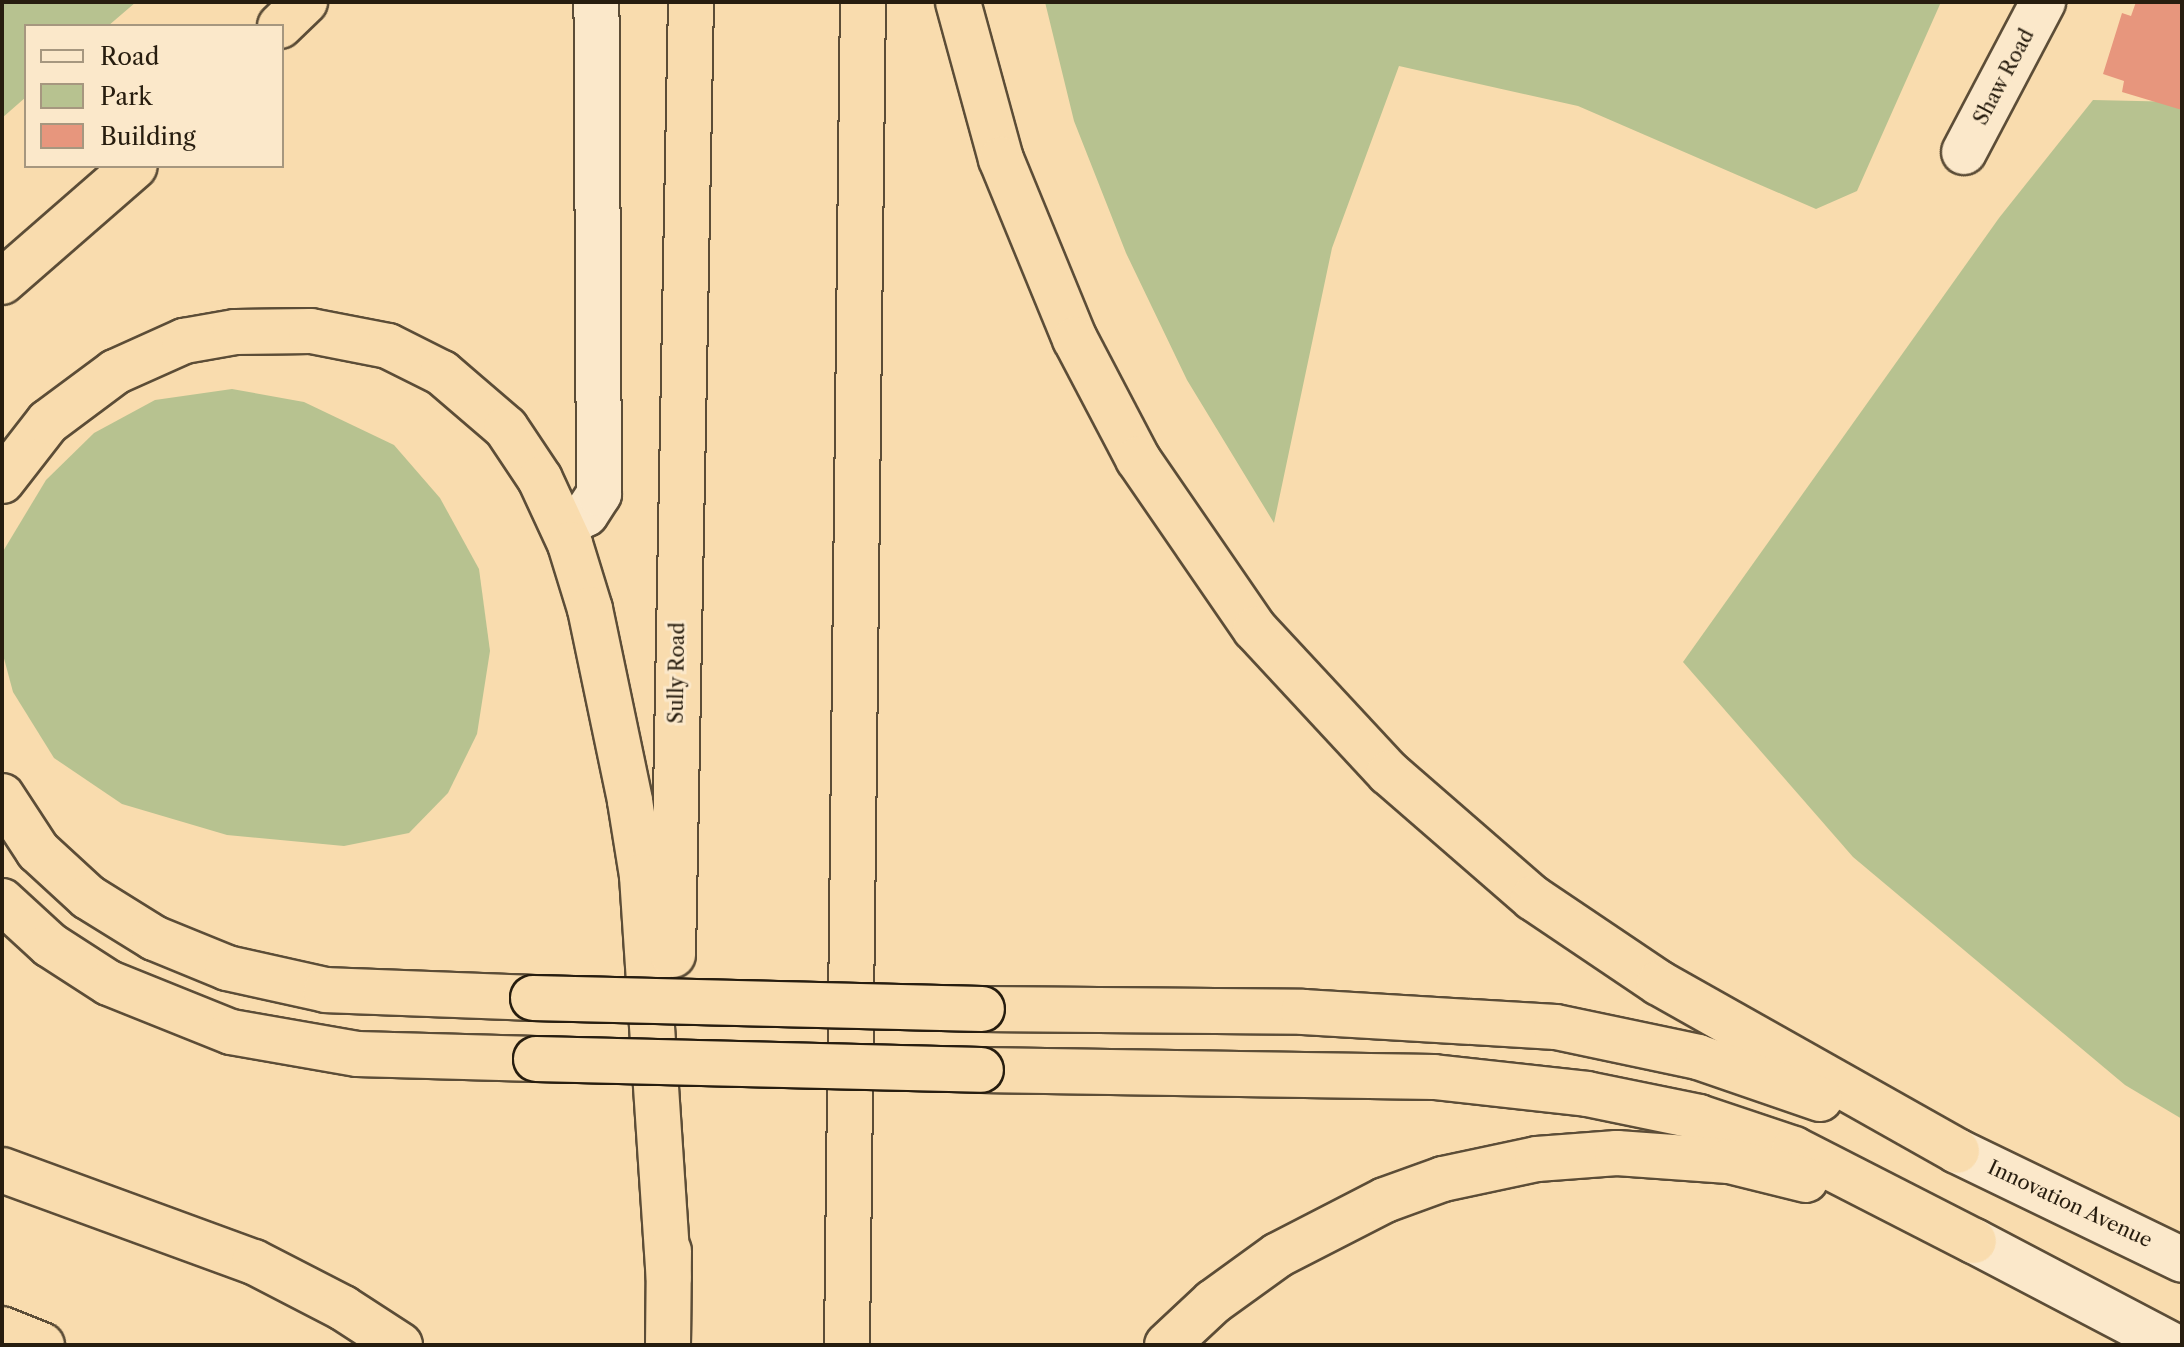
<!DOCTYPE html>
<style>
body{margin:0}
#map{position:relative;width:2184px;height:1347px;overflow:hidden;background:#f9dcae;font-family:"Libre Caslon Text",serif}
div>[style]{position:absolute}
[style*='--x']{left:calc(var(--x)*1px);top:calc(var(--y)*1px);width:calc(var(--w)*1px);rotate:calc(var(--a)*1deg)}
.green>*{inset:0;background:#b7c290}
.building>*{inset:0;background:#e7967d}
.roads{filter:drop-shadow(2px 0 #5c4d37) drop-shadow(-2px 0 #5c4d37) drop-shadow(0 2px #5c4d37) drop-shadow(0 -2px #5c4d37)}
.minor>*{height:44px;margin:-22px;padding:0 22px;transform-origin:22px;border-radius:22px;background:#fbe8ca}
.highway>*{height:44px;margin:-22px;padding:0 22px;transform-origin:22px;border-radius:22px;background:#f9dcae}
.bridges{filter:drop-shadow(2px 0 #271d0f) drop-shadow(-2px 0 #271d0f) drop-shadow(0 2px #271d0f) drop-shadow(0 -2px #271d0f)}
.highway-bridge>*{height:44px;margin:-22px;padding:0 22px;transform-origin:22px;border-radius:22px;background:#f9dcae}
span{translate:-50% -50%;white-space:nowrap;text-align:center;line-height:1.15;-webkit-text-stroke:6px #fbe8ca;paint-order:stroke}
.street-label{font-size:20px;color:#271d0f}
.frame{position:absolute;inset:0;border:4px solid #271d0f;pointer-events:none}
.legend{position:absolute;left:24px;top:24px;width:260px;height:144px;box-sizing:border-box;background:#fbe8ca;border:2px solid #a6977f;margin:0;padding:10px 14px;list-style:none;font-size:24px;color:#271d0f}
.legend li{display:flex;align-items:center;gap:16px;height:40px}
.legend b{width:40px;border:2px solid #a6977f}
</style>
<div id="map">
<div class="green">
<div style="clip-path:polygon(2px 2px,136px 2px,108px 26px,26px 26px,26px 97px,2px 118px)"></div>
<div style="clip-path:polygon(1045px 2px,1941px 2px,1857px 191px,1816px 209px,1578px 106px,1399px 66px,1332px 248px,1274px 523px,1187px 380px,1126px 253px,1074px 121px)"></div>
<div style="clip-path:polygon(2093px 100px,2182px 102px,2182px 1119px,2125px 1085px,1853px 857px,1683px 662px,1999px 218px)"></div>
<div style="clip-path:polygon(232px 389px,304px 402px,394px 445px,440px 498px,479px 569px,490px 651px,477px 734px,448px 793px,409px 833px,344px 846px,227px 835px,122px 804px,54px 758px,13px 692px,2px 651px,2px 553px,46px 480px,94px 433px,155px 400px)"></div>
</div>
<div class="building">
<div style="clip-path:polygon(2136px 2px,2182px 2px,2182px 110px,2122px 92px,2124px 81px,2103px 74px,2122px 13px,2131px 16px)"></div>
</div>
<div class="roads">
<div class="minor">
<div style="--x:1964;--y:152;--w:170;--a:-62.2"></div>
<div style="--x:564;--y:526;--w:25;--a:-29"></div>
<div style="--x:586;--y:514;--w:24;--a:-57"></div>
<div style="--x:599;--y:494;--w:492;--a:-90.3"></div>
<div style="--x:1957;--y:1151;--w:250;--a:25.8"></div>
<div style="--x:1974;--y:1241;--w:224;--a:27.7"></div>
</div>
<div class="highway">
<div style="--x:958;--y:2;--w:163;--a:74.7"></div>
<div style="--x:1001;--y:159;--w:195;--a:67.7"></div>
<div style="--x:1075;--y:339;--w:136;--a:62.3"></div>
<div style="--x:1138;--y:459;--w:206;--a:55.5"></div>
<div style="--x:1255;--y:629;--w:197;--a:47.1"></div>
<div style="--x:1389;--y:773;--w:191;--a:41"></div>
<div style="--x:1533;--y:898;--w:152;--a:34"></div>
<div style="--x:1659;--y:983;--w:342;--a:29.4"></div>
<div style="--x:280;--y:26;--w:35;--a:-44"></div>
<div style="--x:2;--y:282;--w:176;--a:-41.1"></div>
<div style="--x:2;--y:481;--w:75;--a:-52.1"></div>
<div style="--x:48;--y:422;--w:84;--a:-36.7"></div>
<div style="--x:115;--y:372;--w:76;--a:-24.2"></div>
<div style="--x:184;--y:341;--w:52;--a:-10"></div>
<div style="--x:235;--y:332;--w:76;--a:-0.8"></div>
<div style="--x:311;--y:331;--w:78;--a:11"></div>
<div style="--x:388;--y:346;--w:60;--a:26.6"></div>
<div style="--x:442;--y:373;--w:84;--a:40.7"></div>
<div style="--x:506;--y:428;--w:61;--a:56.3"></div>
<div style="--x:540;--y:479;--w:72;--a:65.2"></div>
<div style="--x:570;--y:544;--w:68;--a:72.9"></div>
<div style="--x:590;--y:609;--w:196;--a:78.2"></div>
<div style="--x:630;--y:801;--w:76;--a:80.9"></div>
<div style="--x:642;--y:876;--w:403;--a:86.2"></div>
<div style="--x:2;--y:796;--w:66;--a:56.8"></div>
<div style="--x:38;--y:851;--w:68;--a:42.6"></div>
<div style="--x:88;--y:897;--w:78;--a:31.8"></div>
<div style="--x:154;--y:938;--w:79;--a:22.3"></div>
<div style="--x:227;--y:968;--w:101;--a:12.5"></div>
<div style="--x:326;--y:990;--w:207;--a:2.2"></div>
<div style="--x:2;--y:901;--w:65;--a:42.5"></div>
<div style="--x:50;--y:945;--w:70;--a:32.8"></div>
<div style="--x:109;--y:983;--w:131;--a:21.9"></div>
<div style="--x:231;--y:1032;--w:128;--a:9.9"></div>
<div style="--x:357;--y:1054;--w:179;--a:1.6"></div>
<div style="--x:673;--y:955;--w:953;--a:-88.92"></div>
<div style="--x:982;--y:1009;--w:321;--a:0.5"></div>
<div style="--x:1303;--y:1012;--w:253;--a:3.4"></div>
<div style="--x:1556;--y:1027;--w:145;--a:11.9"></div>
<div style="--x:1698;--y:1057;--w:129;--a:19"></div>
<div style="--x:981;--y:1070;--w:453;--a:0.9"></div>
<div style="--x:1434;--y:1077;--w:154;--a:6.3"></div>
<div style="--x:1587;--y:1094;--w:114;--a:11.6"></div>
<div style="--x:1699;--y:1117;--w:100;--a:18.6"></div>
<div style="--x:1794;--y:1149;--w:202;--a:27.1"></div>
<div style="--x:2;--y:1170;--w:268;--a:20.1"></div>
<div style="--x:254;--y:1262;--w:100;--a:27.3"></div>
<div style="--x:343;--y:1308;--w:68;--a:33"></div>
<div style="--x:2;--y:1329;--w:43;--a:21.8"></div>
<div style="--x:668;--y:1345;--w:94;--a:-89.4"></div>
<div style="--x:847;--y:1345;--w:1343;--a:-89.32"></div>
<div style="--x:1167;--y:1345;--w:63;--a:-43.1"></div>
<div style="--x:1213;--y:1302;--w:80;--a:-35.9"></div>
<div style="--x:1278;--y:1255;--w:120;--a:-27.2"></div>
<div style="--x:1385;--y:1200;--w:62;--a:-19.9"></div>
<div style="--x:1443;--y:1179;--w:96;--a:-12"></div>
<div style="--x:1537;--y:1159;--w:80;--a:-4.3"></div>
<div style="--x:1617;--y:1153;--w:112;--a:4.1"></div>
<div style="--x:1729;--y:1161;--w:79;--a:13.9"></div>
</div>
</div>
<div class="bridges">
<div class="highway-bridge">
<div style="--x:533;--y:998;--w:449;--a:1.4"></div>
<div style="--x:536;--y:1059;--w:445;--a:1.4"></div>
</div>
</div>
<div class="street-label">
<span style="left:2004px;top:77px;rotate:-62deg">Shaw Road</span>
<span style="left:677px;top:673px;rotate:-89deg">Sully Road</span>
<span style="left:2070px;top:1204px;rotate:25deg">Innovation Avenue</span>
</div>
<div class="frame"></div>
<ul class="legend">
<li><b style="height:10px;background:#fbe8ca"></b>Road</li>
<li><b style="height:22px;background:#b7c290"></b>Park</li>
<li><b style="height:22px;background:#e7967d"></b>Building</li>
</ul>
</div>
